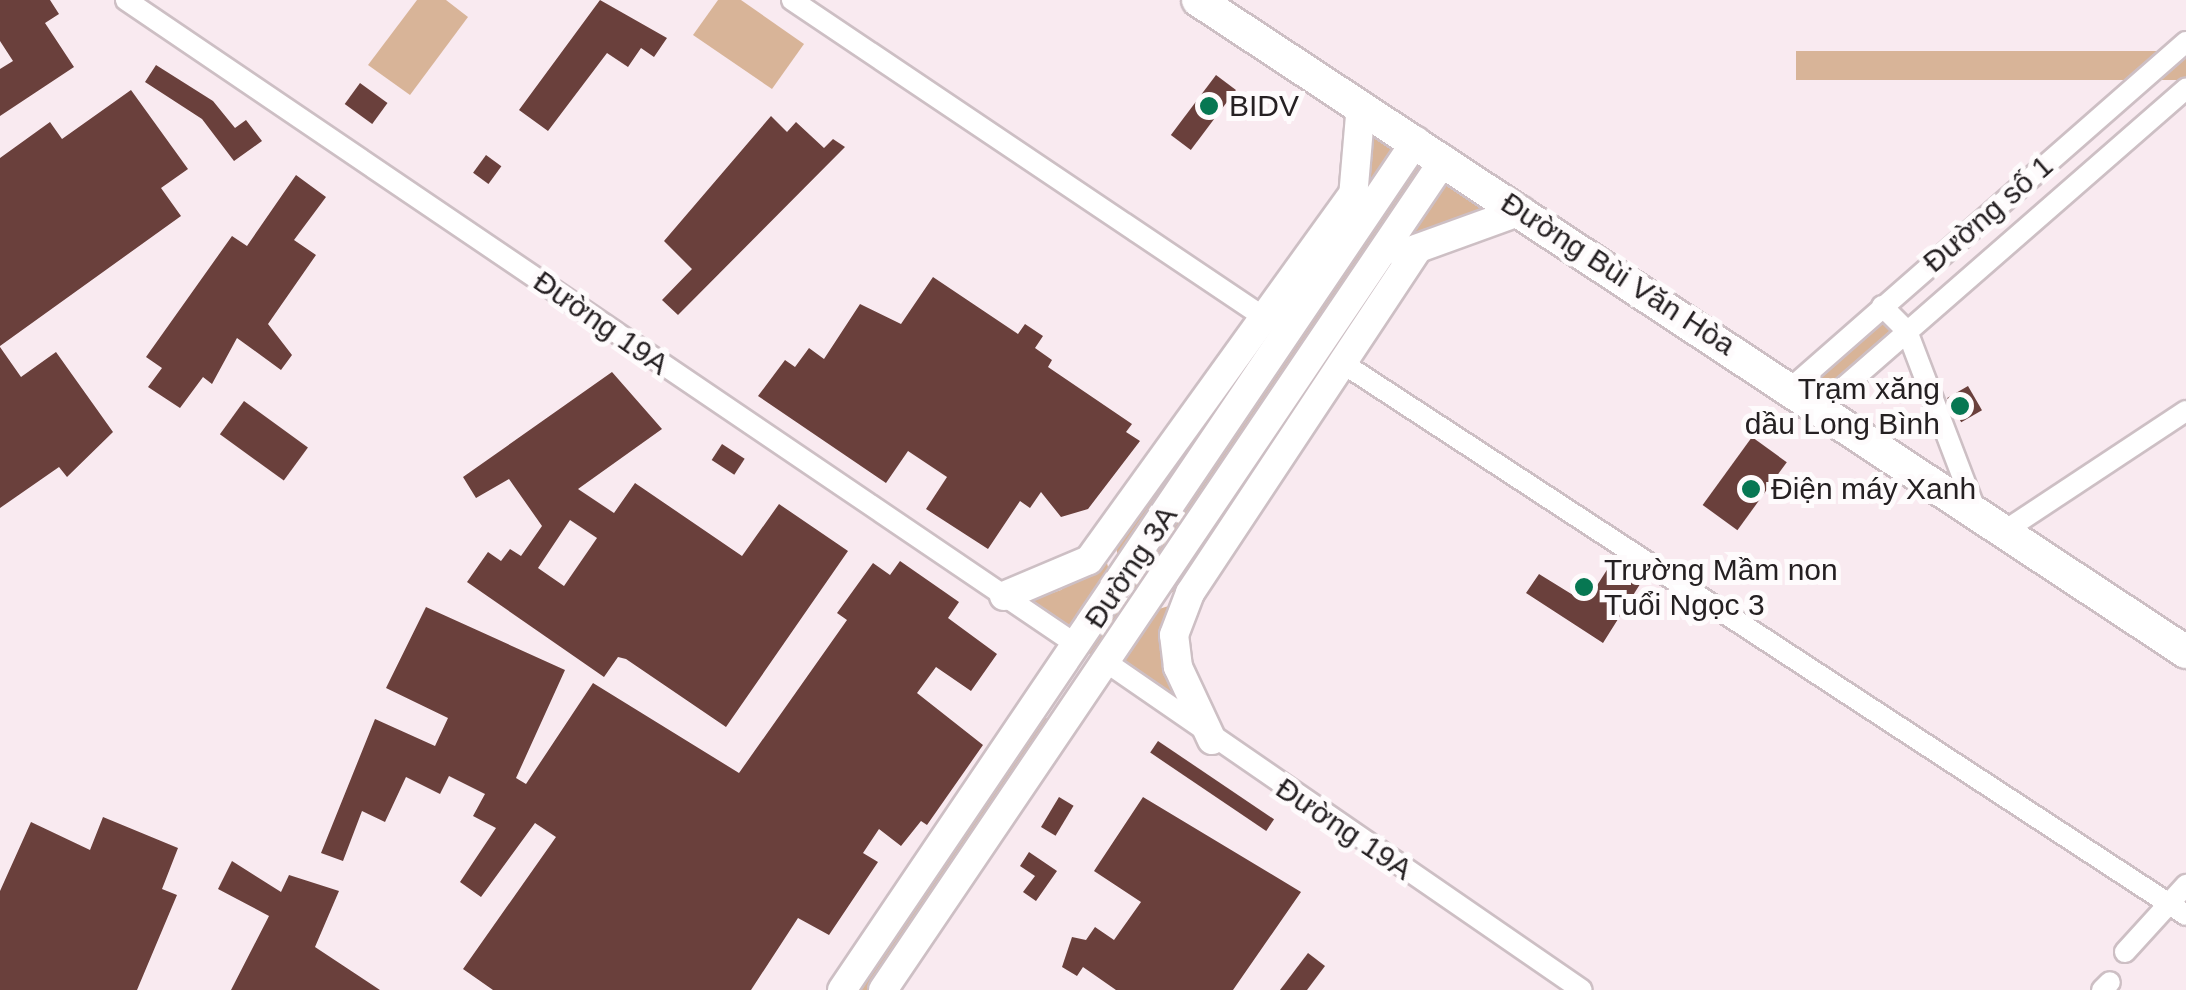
<!DOCTYPE html>
<meta charset="utf-8">
<style>
body{margin:0}
#map{position:relative;width:2186px;height:990px;overflow:hidden;background:#f9eaf0;font-family:Arial,sans-serif}
div>[style]{position:absolute}
[style*='--x']{left:calc(var(--x)*1px);top:calc(var(--y)*1px);width:calc(var(--w)*1px);rotate:calc(var(--a)*1deg)}
.green>*{inset:0;background:#d8b498;transform-origin:0 0}
.building>*{inset:0;background:#6a403c;transform-origin:0 0}
.roads{filter:drop-shadow(2px 0 #cdbfc4) drop-shadow(-2px 0 #cdbfc4) drop-shadow(0 2px #cdbfc4) drop-shadow(0 -2px #cdbfc4)}
.minor>*{height:20px;margin:-10px;padding:0 10px;transform-origin:10px;border-radius:10px;background:#fff}
.tertiary>*{height:28px;margin:-14px;padding:0 14px;transform-origin:14px;border-radius:14px;background:#fff}
.primary>*{height:32px;margin:-16px;padding:0 16px;transform-origin:16px;border-radius:16px;background:#fff}
.dots>*{width:28px;height:28px;translate:-50% -50%;box-sizing:border-box;border:5px solid #fefbfc;border-radius:50%}
span{translate:-50% -50%;white-space:nowrap;text-align:center;line-height:1.15;-webkit-text-stroke:10px #fefbfc;paint-order:stroke}
.poi-label{font-size:30px;color:#252022}
.left{translate:0 -50%;text-align:left}
.right{translate:-100% -50%;text-align:right}
.street-label{font-size:30px;color:#252022}
</style>
<div id="map">
<div class="green">
<div style="clip-path:polygon(417px 0,446px 0,468px 17px,410px 95px,368px 65px)"></div>
<div style="clip-path:polygon(718px 0,741px 0,804px 44px,772px 89px,693px 35px)"></div>
<div style="left:2186px;top:51px;width:29px;height:390px;rotate:90deg"></div>
<div style="clip-path:polygon(1370px 123px,1402px 144px,1359px 204px)"></div>
<div style="clip-path:polygon(1419px 156px,1429px 163px,1144px 595px,1131px 587px)"></div>
<div style="clip-path:polygon(1447px 174px,1499px 209px,1398px 249px)"></div>
<div style="clip-path:polygon(1345px 224px,1120px 567px,1115px 542px)"></div>
<div style="clip-path:polygon(1396px 262px,1181px 590px,1169px 593px,1387px 266px)"></div>
<div style="left:1881px;top:315px;width:23px;height:104px;rotate:45deg"></div>
<div style="clip-path:polygon(1105px 555px,1111px 579px,1070px 639px,1020px 604px,1061px 590px)"></div>
<div style="left:1124px;top:596px;width:16px;height:67px;rotate:35deg"></div>
<div style="clip-path:polygon(1175px 604px,1182px 710px,1118px 670px,1159px 609px)"></div>
<div style="clip-path:polygon(1042px 715px,1054px 723px,870px 990px,855px 990px)"></div>
</div>
<div class="building">
<div style="clip-path:polygon(0 0,50px 0,59px 14px,45px 23px,74px 67px,0 116px,0 69px,13px 61px,0 41px)"></div>
<div style="clip-path:polygon(600px 0,667px 38px,654px 57px,641px 48px,628px 67px,607px 53px,548px 131px,519px 110px)"></div>
<div style="clip-path:polygon(156px 65px,213px 101px,235px 128px,246px 120px,262px 141px,234px 161px,202px 119px,145px 82px)"></div>
<div style="left:1216px;top:75px;width:25px;height:75px;rotate:37deg"></div>
<div style="left:360px;top:83px;width:34px;height:26px;rotate:36deg"></div>
<div style="clip-path:polygon(131px 90px,188px 169px,161px 188px,181px 216px,0 346px,0 158px,50px 122px,62px 139px)"></div>
<div style="clip-path:polygon(771px 116px,787px 132px,796px 122px,824px 148px,833px 139px,845px 147px,678px 315px,662px 300px,692px 269px,664px 241px)"></div>
<div style="left:486px;top:155px;width:19px;height:22px;rotate:36deg"></div>
<div style="clip-path:polygon(296px 175px,326px 197px,294px 240px,316px 255px,268px 324px,292px 355px,281px 370px,237px 338px,212px 384px,203px 377px,180px 408px,148px 387px,162px 368px,146px 357px,232px 236px,247px 246px)"></div>
<div style="clip-path:polygon(933px 277px,1018px 334px,1025px 324px,1043px 336px,1035px 348px,1052px 360px,1048px 367px,1132px 424px,1126px 432px,1140px 441px,1088px 509px,1061px 517px,1041px 492px,1030px 508px,1020px 501px,988px 549px,926px 509px,947px 477px,908px 451px,886px 483px,758px 396px,785px 360px,795px 367px,809px 348px,824px 359px,860px 304px,901px 324px)"></div>
<div style="clip-path:polygon(0 347px,21px 377px,56px 352px,113px 432px,67px 477px,59px 467px,0 508px)"></div>
<div style="clip-path:polygon(evenodd,612px 372px,662px 429px,578px 489px,614px 513px,635px 483px,742px 556px,779px 504px,848px 551px,726px 727px,626px 659px,618px 657px,604px 677px,467px 582px,488px 552px,501px 561px,510px 549px,521px 556px,542px 526px,509px 479px,476px 498px,463px 477px,612px 372px,570px 520px,597px 538px,564px 586px,538px 568px,570px 520px)"></div>
<div style="left:1968px;top:386px;width:28px;height:24px;rotate:60deg"></div>
<div style="left:244px;top:401px;width:79px;height:41px;rotate:36deg"></div>
<div style="left:1752px;top:437px;width:43px;height:84px;rotate:36deg"></div>
<div style="left:722px;top:444px;width:27px;height:19px;rotate:33deg"></div>
<div style="clip-path:polygon(900px 561px,959px 602px,948px 618px,997px 654px,971px 691px,936px 667px,917px 693px,983px 745px,927px 825px,921px 821px,901px 846px,879px 829px,863px 853px,878px 862px,829px 935px,798px 918px,751px 990px,493px 990px,463px 969px,556px 837px,535px 823px,481px 897px,460px 882px,496px 828px,473px 816px,485px 794px,449px 776px,440px 794px,406px 777px,385px 822px,362px 811px,343px 861px,321px 853px,375px 719px,435px 746px,448px 718px,386px 688px,426px 607px,565px 670px,516px 778px,526px 784px,593px 683px,739px 773px,847px 620px,837px 613px,873px 563px,890px 575px)"></div>
<div style="clip-path:polygon(1612px 562px,1642px 581px,1603px 643px,1526px 593px,1539px 574px,1573px 595px,1596px 587px)"></div>
<div style="left:1158px;top:741px;width:140px;height:14px;rotate:34deg"></div>
<div style="left:1059px;top:797px;width:17px;height:35px;rotate:31deg"></div>
<div style="clip-path:polygon(1143px 797px,1301px 892px,1233px 990px,1116px 990px,1083px 967px,1077px 976px,1062px 967px,1072px 937px,1086px 940px,1095px 927px,1114px 940px,1141px 902px,1094px 871px)"></div>
<div style="clip-path:polygon(103px 817px,178px 848px,162px 889px,177px 895px,137px 990px,0 990px,0 891px,31px 822px,90px 850px)"></div>
<div style="clip-path:polygon(1029px 852px,1057px 871px,1036px 901px,1023px 892px,1035px 876px,1020px 866px)"></div>
<div style="clip-path:polygon(232px 861px,281px 892px,289px 875px,339px 891px,315px 947px,380px 990px,231px 990px,269px 916px,218px 889px)"></div>
<div style="clip-path:polygon(1308px 953px,1325px 966px,1307px 990px,1280px 990px)"></div>
</div>
<div class="roads">
<div class="minor">
<div style="--x:126;--y:0;--w:1149;--a:34.15"></div>
<div style="--x:792;--y:0;--w:570;--a:33.91"></div>
<div style="--x:1882;--y:306;--w:35;--a:45"></div>
<div style="--x:1907;--y:331;--w:185;--a:69.1"></div>
<div style="--x:1344;--y:364;--w:1006;--a:33.2"></div>
<div style="--x:1791;--y:388;--w:525;--a:-41.22"></div>
<div style="--x:1820;--y:408;--w:486;--a:-41.1"></div>
<div style="--x:2009;--y:528;--w:212;--a:-33.5"></div>
<div style="--x:1109;--y:664;--w:574;--a:34.58"></div>
<div style="--x:2125;--y:952;--w:91;--a:-47.7"></div>
<div style="--x:2102;--y:990;--w:11;--a:-45"></div>
</div>
<div class="tertiary">
<div style="--x:1352;--y:209;--w:104;--a:-85.1"></div>
<div style="--x:1402;--y:254;--w:127;--a:-19.9"></div>
<div style="--x:1004;--y:596;--w:92;--a:-23"></div>
<div style="--x:1089;--y:560;--w:453;--a:-54.2"></div>
<div style="--x:1212;--y:740;--w:81;--a:-115"></div>
<div style="--x:1178;--y:667;--w:32;--a:-97"></div>
<div style="--x:1174;--y:635;--w:45;--a:-69.1"></div>
<div style="--x:1190;--y:593;--w:413;--a:-56.5"></div>
<div style="--x:842;--y:990;--w:1025;--a:-55.94"></div>
<div style="--x:883;--y:990;--w:1002;--a:-55.95"></div>
</div>
<div class="primary">
<div style="--x:1198;--y:0;--w:1184;--a:33.42"></div>
</div>
</div>
<div class="dots">
<div style="left:1209px;top:106px;background:#077752"></div>
<div style="left:1960px;top:406px;background:#077752"></div>
<div style="left:1751px;top:489px;background:#077752"></div>
<div style="left:1584px;top:587px;background:#077752"></div>
</div>
<div class="poi-label">
<span class="left" style="left:1229px;top:106px">BIDV</span>
<span class="right" style="left:1940px;top:406px">Trạm xăng<br>dầu Long Bình</span>
<span class="left" style="left:1771px;top:489px">Điện máy Xanh</span>
<span class="left" style="left:1604px;top:587px">Trường Mầm non<br>Tuổi Ngọc 3</span>
</div>
<div class="street-label">
<span style="left:1988px;top:214px;rotate:-41deg">Đường số 1</span>
<span style="left:1618px;top:274px;rotate:33deg">Đường Bùi Văn Hòa</span>
<span style="left:601px;top:323px;rotate:35deg">Đường 19A</span>
<span style="left:1131px;top:567px;rotate:-56deg">Đường 3A</span>
<span style="left:1344px;top:829px;rotate:34deg">Đường 19A</span>
</div>
</div>
